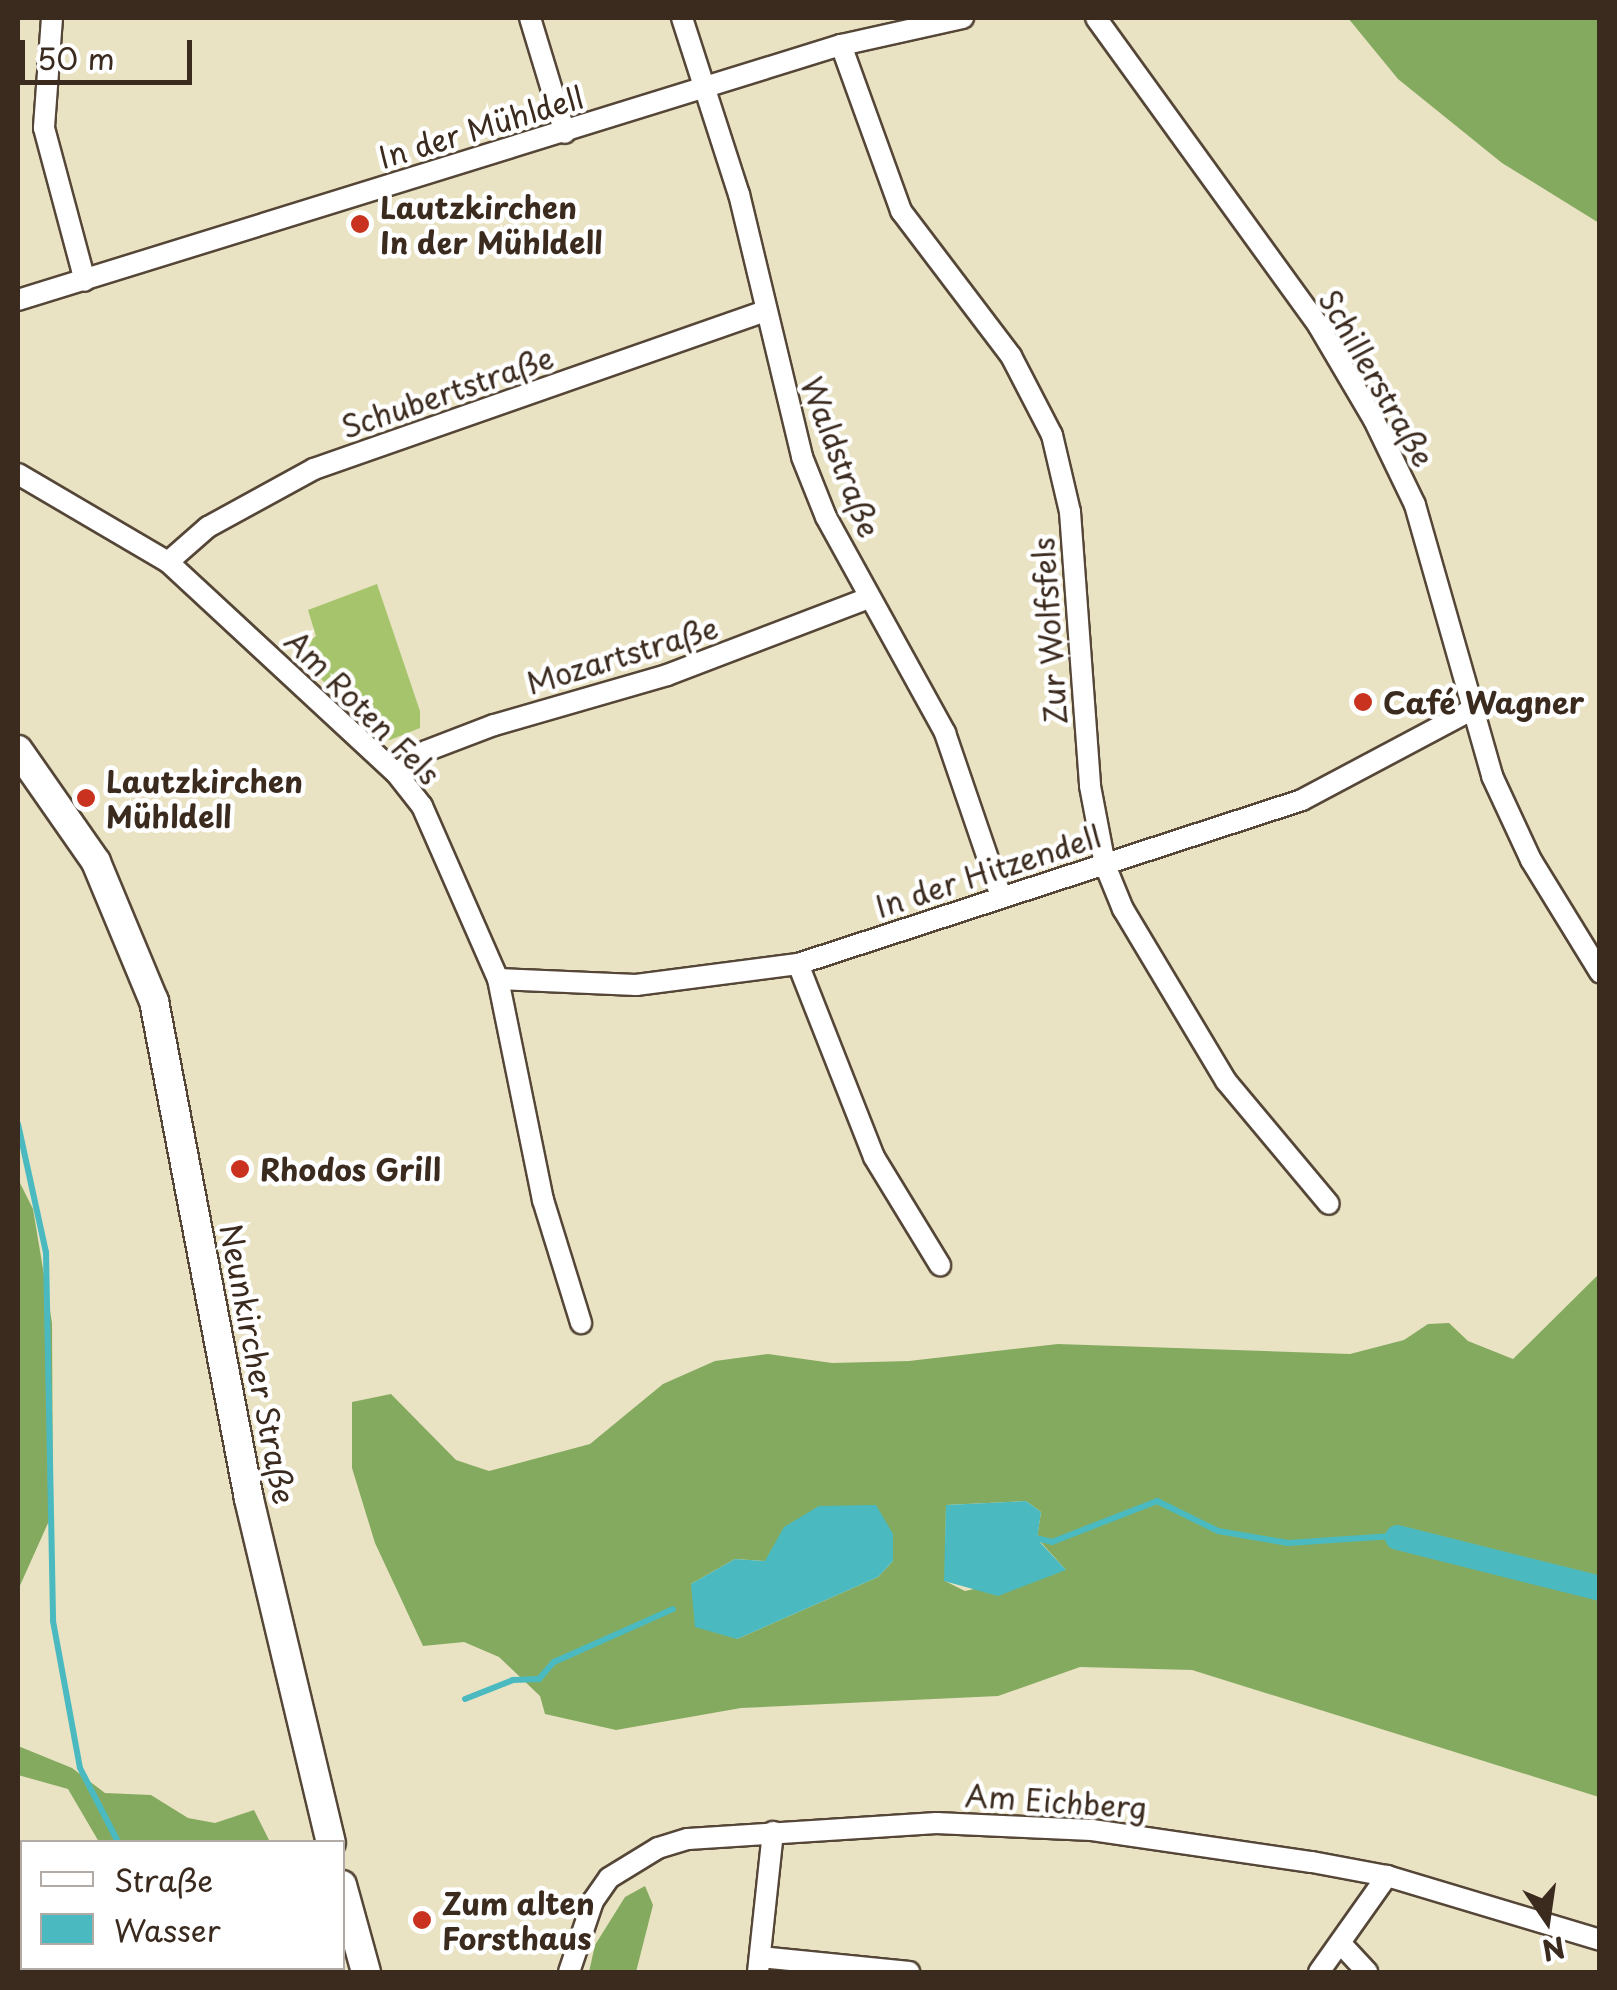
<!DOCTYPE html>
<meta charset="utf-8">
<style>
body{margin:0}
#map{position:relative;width:1617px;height:1990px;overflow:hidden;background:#e9e3c3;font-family:"Playpen Sans",sans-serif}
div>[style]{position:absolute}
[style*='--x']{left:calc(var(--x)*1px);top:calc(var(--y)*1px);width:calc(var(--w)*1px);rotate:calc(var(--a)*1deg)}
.green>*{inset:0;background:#a6c46c}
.forest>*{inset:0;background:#84aa60}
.water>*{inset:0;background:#4bbac0}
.stream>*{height:6px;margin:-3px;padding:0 3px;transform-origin:3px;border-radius:3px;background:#4bbac0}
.canal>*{height:25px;margin:-12.5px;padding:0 12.5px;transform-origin:12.5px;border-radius:12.5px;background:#4bbac0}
.roads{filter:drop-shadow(2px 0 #554637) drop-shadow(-2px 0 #554637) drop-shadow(0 2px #554637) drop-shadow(0 -2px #554637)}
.minor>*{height:20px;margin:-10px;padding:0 10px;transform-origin:10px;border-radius:10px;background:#fff}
.secondary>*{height:28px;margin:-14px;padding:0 14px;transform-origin:14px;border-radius:14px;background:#fff}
.dots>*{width:28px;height:28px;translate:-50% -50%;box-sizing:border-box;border:5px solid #fff;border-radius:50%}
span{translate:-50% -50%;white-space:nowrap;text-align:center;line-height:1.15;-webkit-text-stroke:9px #fff;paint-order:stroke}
.street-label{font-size:30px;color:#3b2a1e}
.poi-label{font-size:30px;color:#3b2a1e;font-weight:700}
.left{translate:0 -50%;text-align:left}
.frame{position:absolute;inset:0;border:20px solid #3b2a1e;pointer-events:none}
.legend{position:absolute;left:20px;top:1840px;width:325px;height:130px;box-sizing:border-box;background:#fff;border:2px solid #b1aaa5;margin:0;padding:12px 18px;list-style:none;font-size:30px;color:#3b2a1e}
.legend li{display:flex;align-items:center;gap:20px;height:50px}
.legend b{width:50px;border:2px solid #b1aaa5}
.north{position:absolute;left:1497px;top:1870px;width:100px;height:100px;-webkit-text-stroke:8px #fff;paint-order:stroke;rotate:167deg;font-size:28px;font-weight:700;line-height:40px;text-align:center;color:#3b2a1e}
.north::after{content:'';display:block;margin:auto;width:35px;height:45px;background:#3b2a1e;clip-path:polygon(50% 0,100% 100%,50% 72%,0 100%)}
.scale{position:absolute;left:20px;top:40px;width:172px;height:45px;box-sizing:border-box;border:5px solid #3b2a1e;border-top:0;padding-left:12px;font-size:30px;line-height:35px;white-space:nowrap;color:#3b2a1e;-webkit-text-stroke:8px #fff;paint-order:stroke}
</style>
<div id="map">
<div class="green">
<div style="clip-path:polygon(377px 584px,420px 711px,420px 728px,390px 740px,380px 738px,295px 653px,316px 636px,308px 610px)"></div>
</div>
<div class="forest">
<div style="clip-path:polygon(1348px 18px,1599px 18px,1599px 223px,1502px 163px,1398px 79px)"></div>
<div style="clip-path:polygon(18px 1179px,33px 1209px,52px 1323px,53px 1512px,18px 1590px)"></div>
<div style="clip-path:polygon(evenodd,1599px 1274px,1599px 1797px,1192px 1670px,1080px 1667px,998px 1696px,741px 1708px,616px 1730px,545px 1714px,540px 1696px,499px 1657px,464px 1642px,423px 1646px,375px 1543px,352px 1468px,352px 1402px,391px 1394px,456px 1460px,489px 1471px,590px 1444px,663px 1384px,715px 1361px,768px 1354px,832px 1363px,909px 1361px,1058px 1344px,1350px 1354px,1404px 1340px,1428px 1324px,1449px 1323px,1468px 1341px,1513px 1359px,1599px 1274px,1026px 1501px,1041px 1512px,1037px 1538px,1065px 1569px,965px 1591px,945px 1581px,946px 1505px,1026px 1501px,1599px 1274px,735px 1559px,765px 1561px,893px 1561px,878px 1577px,737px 1639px,691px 1584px,735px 1559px)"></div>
<div style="clip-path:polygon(18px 1746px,72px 1768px,105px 1793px,151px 1795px,188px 1818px,215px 1823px,254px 1810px,270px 1842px,99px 1842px,68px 1789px,18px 1775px)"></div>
<div style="clip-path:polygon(645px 1886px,653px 1905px,636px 1972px,589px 1972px,595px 1945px,625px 1897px)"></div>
</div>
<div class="water">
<div style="clip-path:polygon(1026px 1501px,1041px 1512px,1037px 1539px,1066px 1570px,998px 1596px,944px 1581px,946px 1505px)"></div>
<div style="clip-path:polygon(876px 1505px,893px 1534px,893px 1561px,878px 1577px,737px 1639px,695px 1627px,691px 1584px,735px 1559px,765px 1561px,784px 1527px,819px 1506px)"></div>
</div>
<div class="stream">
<div style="--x:18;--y:1124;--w:131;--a:77.7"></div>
<div style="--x:46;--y:1252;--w:369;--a:88.9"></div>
<div style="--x:53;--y:1621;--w:149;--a:79.6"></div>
<div style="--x:80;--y:1768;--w:83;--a:62.8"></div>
<div style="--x:1031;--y:1537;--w:22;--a:13"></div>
<div style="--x:1052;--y:1542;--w:113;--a:-21.3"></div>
<div style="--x:1157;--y:1501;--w:68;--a:26.2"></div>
<div style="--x:1218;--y:1531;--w:71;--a:9.7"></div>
<div style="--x:1288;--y:1543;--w:105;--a:-3.8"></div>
<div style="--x:465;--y:1699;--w:52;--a:-21.6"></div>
<div style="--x:513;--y:1680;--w:26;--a:-2"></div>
<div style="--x:539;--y:1679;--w:23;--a:-49"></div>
<div style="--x:554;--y:1662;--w:130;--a:-24"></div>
</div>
<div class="canal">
<div style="--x:1397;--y:1537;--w:209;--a:14.1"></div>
</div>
<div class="roads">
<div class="minor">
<div style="--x:52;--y:18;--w:110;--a:94.2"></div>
<div style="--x:44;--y:128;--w:158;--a:75"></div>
<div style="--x:530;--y:18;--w:120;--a:73.1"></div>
<div style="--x:682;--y:18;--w:185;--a:72.1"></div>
<div style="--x:739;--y:194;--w:270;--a:76.5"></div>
<div style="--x:802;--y:457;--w:65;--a:68.2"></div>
<div style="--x:826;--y:517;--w:247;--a:61.1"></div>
<div style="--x:945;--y:733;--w:173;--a:71.1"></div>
<div style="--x:1096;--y:18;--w:379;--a:54.1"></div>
<div style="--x:1318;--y:325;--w:110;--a:59.5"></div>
<div style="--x:1374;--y:420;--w:94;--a:64.2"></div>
<div style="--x:1415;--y:505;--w:282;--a:74.1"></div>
<div style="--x:1492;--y:776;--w:93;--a:65.1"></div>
<div style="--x:1531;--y:860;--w:132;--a:58.4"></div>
<div style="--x:841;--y:45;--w:177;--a:70.1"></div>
<div style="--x:901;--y:211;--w:182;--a:52.8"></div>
<div style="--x:1011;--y:356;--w:89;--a:62.6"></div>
<div style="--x:1052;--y:435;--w:79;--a:76.8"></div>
<div style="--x:1070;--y:512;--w:275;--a:85.8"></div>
<div style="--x:1090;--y:786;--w:80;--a:79.2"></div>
<div style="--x:1105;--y:865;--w:48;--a:67.8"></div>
<div style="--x:1123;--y:909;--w:200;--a:59.1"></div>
<div style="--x:1226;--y:1081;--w:160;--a:50.1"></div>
<div style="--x:18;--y:300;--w:862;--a:-17.22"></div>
<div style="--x:841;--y:45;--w:125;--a:-12.5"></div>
<div style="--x:18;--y:474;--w:174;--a:30.4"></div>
<div style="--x:168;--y:562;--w:311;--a:42.8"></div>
<div style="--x:396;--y:773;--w:42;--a:51.8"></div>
<div style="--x:422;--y:806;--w:189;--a:66.3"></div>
<div style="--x:498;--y:979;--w:226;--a:78.5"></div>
<div style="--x:543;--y:1200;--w:129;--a:72.8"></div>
<div style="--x:168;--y:562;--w:53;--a:-41.2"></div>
<div style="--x:208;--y:527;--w:121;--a:-28.7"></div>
<div style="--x:314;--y:469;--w:475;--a:-19.3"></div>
<div style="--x:396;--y:773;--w:37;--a:-36"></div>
<div style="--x:426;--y:751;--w:73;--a:-20.9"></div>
<div style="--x:494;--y:725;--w:180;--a:-16.1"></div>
<div style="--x:667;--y:675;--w:216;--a:-20.9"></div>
<div style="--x:798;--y:964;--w:207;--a:68.5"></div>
<div style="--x:874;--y:1157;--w:127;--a:58.6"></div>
<div style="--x:498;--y:979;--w:138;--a:2.5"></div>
<div style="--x:636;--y:985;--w:163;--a:-7.4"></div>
<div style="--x:798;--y:964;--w:530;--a:-18.02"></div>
<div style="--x:1302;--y:800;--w:191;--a:-28"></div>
<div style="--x:1342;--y:1945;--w:37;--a:47"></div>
<div style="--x:760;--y:1957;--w:150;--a:5.7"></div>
<div style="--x:173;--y:1972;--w:7;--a:-34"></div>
<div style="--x:569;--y:1972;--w:75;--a:-71.3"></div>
<div style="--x:593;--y:1901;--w:28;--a:-55"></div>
<div style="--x:609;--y:1878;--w:57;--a:-31.5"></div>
<div style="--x:658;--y:1848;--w:31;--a:-17"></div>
<div style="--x:688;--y:1839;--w:249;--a:-3.7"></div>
<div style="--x:936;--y:1823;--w:156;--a:2.6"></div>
<div style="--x:1092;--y:1830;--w:222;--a:8.3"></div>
<div style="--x:1312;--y:1862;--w:76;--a:10.6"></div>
<div style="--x:1387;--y:1876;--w:222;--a:16.7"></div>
<div style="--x:758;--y:1972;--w:141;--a:-83.9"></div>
<div style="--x:1319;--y:1972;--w:118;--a:-54.7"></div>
</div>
<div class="secondary">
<div style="--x:18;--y:750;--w:136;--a:55.1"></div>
<div style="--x:96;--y:862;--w:151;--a:67.4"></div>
<div style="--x:154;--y:1001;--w:507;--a:79.2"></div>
<div style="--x:249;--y:1499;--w:353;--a:76.6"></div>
<div style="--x:342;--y:1885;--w:90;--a:74.6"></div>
</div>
</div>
<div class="dots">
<div style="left:360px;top:224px;background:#c8321e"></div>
<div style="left:1363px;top:702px;background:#c8321e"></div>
<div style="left:86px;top:798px;background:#c8321e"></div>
<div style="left:240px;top:1169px;background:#c8321e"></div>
<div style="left:422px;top:1920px;background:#c8321e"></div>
</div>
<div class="street-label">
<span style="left:481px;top:127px;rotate:-17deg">In der Mühldell</span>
<span style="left:1377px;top:378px;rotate:60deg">Schillerstraße</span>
<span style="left:447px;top:392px;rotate:-19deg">Schubertstraße</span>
<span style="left:841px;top:457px;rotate:69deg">Waldstraße</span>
<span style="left:1049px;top:631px;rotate:-94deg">Zur Wolfsfels</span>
<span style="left:622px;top:655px;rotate:-17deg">Mozartstraße</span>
<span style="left:363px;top:707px;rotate:45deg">Am Roten Fels</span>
<span style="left:988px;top:871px;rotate:-18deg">In der Hitzendell</span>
<span style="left:258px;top:1364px;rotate:79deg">Neunkircher Straße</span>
<span style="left:1056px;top:1801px;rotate:4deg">Am Eichberg</span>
</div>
<div class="poi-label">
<span class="left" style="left:380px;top:224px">Lautzkirchen<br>In der Mühldell</span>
<span class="left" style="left:1383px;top:702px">Café Wagner</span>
<span class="left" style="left:106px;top:798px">Lautzkirchen<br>Mühldell</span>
<span class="left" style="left:260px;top:1169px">Rhodos Grill</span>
<span class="left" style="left:442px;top:1920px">Zum alten<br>Forsthaus</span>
</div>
<div class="frame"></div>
<ul class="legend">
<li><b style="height:12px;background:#fff"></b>Straße</li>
<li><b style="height:28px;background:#4bbac0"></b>Wasser</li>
</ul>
<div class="north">N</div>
<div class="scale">50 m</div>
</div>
